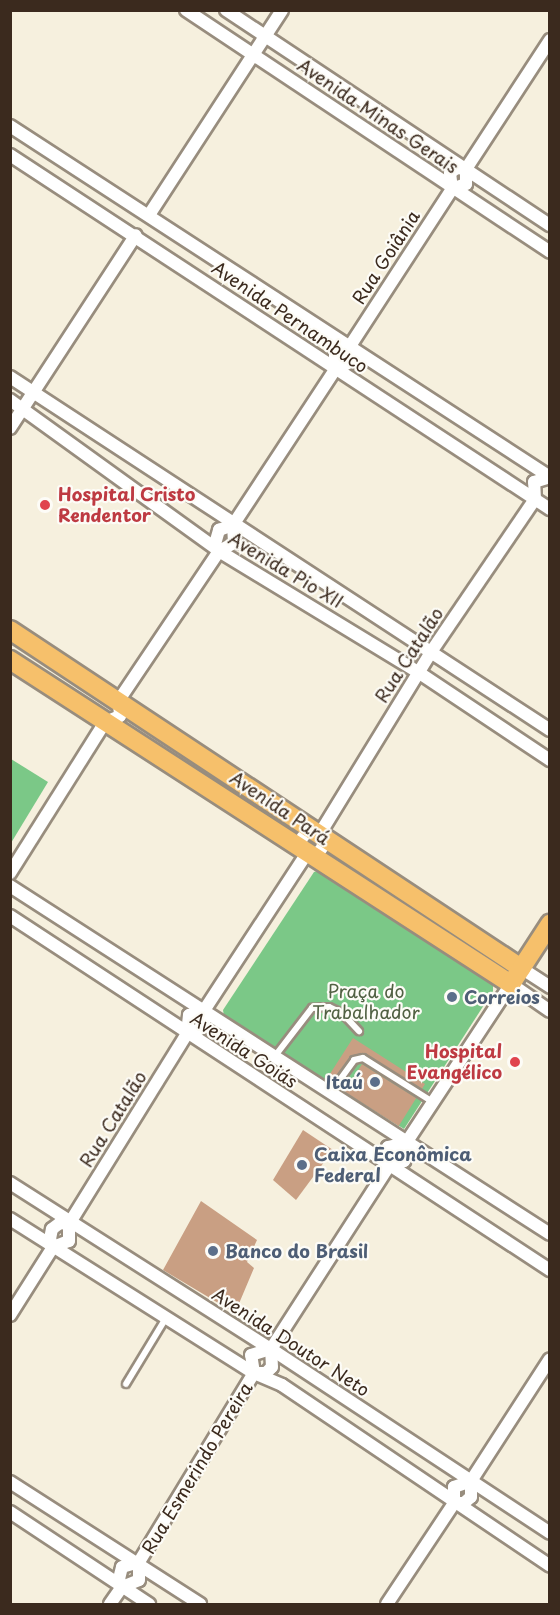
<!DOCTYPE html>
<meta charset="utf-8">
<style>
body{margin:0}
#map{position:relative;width:560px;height:1615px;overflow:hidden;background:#f6f0de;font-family:"Playpen Sans",sans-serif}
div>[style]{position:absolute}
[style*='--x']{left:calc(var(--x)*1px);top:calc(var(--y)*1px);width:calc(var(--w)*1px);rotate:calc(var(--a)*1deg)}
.green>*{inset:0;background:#7bc887}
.building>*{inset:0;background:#c99f83;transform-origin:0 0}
.roads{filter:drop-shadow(2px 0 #988d7e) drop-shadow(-2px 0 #988d7e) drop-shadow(0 2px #988d7e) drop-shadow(0 -2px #988d7e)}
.service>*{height:6px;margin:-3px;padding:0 3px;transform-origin:3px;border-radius:3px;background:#fff}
.minor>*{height:12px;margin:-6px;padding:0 6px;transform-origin:6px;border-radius:6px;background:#fff}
.minor>.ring{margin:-6px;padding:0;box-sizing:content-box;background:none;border:12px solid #fff;border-radius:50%}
.primary>*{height:18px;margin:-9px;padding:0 9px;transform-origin:9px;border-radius:9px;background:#f6c06b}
.dots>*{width:16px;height:16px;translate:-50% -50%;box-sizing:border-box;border:3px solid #fdfcf7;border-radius:50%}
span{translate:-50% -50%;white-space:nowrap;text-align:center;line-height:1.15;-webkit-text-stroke:4.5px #fdfcf7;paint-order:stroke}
.street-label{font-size:18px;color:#3b2a1e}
.health-label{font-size:18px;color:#be3a42;font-weight:700}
.left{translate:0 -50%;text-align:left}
.right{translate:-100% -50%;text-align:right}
.park-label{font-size:18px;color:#516143}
.service-label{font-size:18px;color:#4e5e75;font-weight:700}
.frame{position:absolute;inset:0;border:12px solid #3b2a1e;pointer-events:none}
</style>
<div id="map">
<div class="green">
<div style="clip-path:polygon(11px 759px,48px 782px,11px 843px)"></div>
<div style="clip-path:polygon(324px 869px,493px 981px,493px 991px,404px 1129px,224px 1016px,223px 1010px,314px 872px)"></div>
</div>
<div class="building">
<div style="clip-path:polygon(353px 1038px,425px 1084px,422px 1089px,363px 1053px,350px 1057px,331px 1083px,326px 1080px)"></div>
<div style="left:362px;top:1064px;width:64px;height:33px;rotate:32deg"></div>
<div style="clip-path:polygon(303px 1130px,333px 1150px,296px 1200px,273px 1180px)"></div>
<div style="clip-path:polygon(201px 1201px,257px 1240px,247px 1262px,254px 1268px,235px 1313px,163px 1270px)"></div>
</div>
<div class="roads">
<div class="service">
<div style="--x:275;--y:1056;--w:61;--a:-52.4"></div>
<div style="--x:312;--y:1008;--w:17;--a:-3"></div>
<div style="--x:329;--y:1007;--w:14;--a:25"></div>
<div style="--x:342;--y:1013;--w:25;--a:47"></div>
<div style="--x:331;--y:1092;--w:39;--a:-54"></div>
<div style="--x:354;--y:1060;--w:9;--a:-13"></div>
<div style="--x:363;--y:1058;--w:83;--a:32.2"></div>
<div style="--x:126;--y:1384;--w:77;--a:-58.8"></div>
</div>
<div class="minor">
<div style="--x:186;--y:10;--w:437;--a:33.6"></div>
<div style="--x:226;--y:10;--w:389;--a:33.6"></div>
<div style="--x:10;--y:126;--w:644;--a:33.02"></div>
<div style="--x:10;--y:155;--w:646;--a:33.25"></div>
<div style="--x:452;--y:189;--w:16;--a:-97"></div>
<div style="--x:450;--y:173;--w:9;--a:-36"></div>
<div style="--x:457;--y:168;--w:9;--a:6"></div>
<div style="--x:149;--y:215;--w:244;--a:-57"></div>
<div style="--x:335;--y:370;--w:17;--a:-90"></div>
<div style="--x:335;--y:353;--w:17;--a:-25"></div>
<div style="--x:350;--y:346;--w:187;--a:-57"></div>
<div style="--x:452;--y:189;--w:15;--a:-20"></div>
<div style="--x:466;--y:184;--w:15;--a:-90"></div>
<div style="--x:466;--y:169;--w:154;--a:-56.9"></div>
<div style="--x:10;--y:377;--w:645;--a:33.17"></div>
<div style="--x:10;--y:400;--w:258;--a:35.8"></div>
<div style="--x:219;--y:551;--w:233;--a:31.3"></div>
<div style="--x:418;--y:672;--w:159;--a:33.7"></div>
<div style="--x:10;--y:428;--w:230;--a:-56.9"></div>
<div style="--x:535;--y:499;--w:17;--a:-93"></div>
<div style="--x:534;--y:482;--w:17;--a:-17"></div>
<div style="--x:219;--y:551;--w:8;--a:-120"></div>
<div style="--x:215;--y:544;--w:15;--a:-74"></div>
<div style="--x:219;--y:530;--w:15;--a:-20"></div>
<div style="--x:233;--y:525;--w:186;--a:-56.7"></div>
<div style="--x:335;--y:370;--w:17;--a:-28"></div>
<div style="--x:350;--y:362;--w:16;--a:-90"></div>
<div style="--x:119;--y:700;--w:179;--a:-56.1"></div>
<div style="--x:219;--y:551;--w:17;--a:-28"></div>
<div style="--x:234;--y:543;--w:18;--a:-93"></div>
<div style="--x:105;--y:722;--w:16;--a:-22"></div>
<div style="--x:120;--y:716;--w:16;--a:-94"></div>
<div class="ring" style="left:301px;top:832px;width:10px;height:10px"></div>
<div style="--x:319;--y:835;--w:215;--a:-58.5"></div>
<div style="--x:431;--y:652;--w:185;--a:-55.8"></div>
<div style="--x:10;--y:873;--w:178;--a:-57.8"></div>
<div style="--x:10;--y:886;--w:642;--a:32.8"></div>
<div style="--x:10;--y:916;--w:646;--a:33.25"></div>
<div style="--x:521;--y:968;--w:35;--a:33"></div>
<div style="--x:187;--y:1034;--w:18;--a:-22"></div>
<div style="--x:204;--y:1027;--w:18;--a:-87"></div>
<div style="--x:205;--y:1009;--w:186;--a:-56.8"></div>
<div style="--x:389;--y:1166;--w:19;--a:-93"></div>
<div style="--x:388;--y:1147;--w:18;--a:-13"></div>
<div style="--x:10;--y:1183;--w:309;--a:32.5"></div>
<div style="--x:271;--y:1349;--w:334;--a:33.4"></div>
<div style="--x:10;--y:1219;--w:289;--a:32.3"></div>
<div style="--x:254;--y:1373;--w:30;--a:23"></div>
<div style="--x:282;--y:1385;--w:323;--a:34"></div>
<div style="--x:53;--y:1247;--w:17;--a:-21"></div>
<div style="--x:69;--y:1241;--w:17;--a:-90"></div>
<div style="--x:69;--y:1224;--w:224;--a:-58.2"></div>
<div style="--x:187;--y:1034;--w:19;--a:-84"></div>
<div style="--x:189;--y:1015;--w:17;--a:-21"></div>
<div style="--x:53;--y:1247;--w:9;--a:-111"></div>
<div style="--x:50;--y:1239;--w:10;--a:-79"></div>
<div style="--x:52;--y:1229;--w:10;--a:-37"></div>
<div style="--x:60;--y:1223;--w:9;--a:6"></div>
<div style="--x:10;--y:1315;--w:80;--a:-57.7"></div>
<div style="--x:271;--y:1349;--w:218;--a:-57.2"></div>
<div style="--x:389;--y:1166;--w:16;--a:-18"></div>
<div style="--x:404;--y:1161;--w:18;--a:-84"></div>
<div style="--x:406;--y:1143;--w:191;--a:-56.6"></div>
<div style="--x:511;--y:984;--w:47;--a:34.7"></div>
<div style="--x:254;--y:1373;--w:18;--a:-99"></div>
<div style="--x:251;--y:1355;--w:21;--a:-17"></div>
<div style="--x:255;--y:1373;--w:11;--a:0"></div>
<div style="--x:266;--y:1373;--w:8;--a:-45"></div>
<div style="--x:272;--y:1367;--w:18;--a:-93"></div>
<div style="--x:10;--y:1482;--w:226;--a:32.7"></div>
<div style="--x:454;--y:1503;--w:10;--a:0"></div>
<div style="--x:464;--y:1503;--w:9;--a:-41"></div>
<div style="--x:471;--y:1497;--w:16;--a:-90"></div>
<div style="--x:471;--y:1481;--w:145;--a:-57.1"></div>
<div style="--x:10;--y:1512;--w:167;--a:33.5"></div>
<div style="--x:122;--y:1587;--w:18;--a:-22"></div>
<div style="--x:139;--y:1580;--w:18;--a:-90"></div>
<div style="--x:139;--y:1562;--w:221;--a:-58.7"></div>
<div style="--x:122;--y:1587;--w:9;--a:-111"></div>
<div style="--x:119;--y:1579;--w:12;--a:-76"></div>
<div style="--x:122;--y:1567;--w:18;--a:-16"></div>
<div style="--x:110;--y:1604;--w:21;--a:-55"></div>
<div style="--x:387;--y:1604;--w:121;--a:-56.4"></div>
<div style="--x:454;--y:1503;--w:16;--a:-90"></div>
<div style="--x:454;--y:1487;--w:18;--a:-19"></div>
</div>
<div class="primary">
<div style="--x:10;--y:630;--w:613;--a:33.48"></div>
<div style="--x:10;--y:660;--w:597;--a:32.89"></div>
<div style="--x:511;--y:984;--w:72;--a:-57"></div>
</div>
</div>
<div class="dots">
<div style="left:45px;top:505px;background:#e0444e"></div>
<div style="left:452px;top:997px;background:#5c6f8a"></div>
<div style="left:515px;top:1062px;background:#e0444e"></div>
<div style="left:375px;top:1082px;background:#5c6f8a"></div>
<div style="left:302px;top:1165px;background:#5c6f8a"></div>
<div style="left:213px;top:1251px;background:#5c6f8a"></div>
</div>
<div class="street-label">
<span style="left:378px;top:116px;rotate:34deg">Avenida Minas Gerais</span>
<span style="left:386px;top:257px;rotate:-57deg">Rua Goiânia</span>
<span style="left:290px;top:317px;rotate:34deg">Avenida Pernambuco</span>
<span style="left:286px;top:570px;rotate:31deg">Avenida Pio XII</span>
<span style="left:409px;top:655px;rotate:-57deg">Rua Catalão</span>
<span style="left:280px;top:808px;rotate:34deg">Avenida Pará</span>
<span style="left:244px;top:1050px;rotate:33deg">Avenida Goiás</span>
<span style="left:113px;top:1119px;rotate:-58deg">Rua Catalão</span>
<span style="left:291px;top:1342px;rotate:33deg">Avenida Doutor Neto</span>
<span style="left:197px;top:1468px;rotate:-59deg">Rua Esmerindo Pereira</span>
</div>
<div class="health-label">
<span class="left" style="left:58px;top:505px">Hospital Cristo<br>Rendentor</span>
<span class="right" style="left:502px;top:1062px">Hospital<br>Evangélico</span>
</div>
<div class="park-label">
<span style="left:366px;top:1002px">Praça do<br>Trabalhador</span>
</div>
<div class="service-label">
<span class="left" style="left:464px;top:997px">Correios</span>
<span class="right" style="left:363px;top:1082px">Itaú</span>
<span class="left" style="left:314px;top:1165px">Caixa Econômica<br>Federal</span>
<span class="left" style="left:225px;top:1251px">Banco do Brasil</span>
</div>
<div class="frame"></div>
</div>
